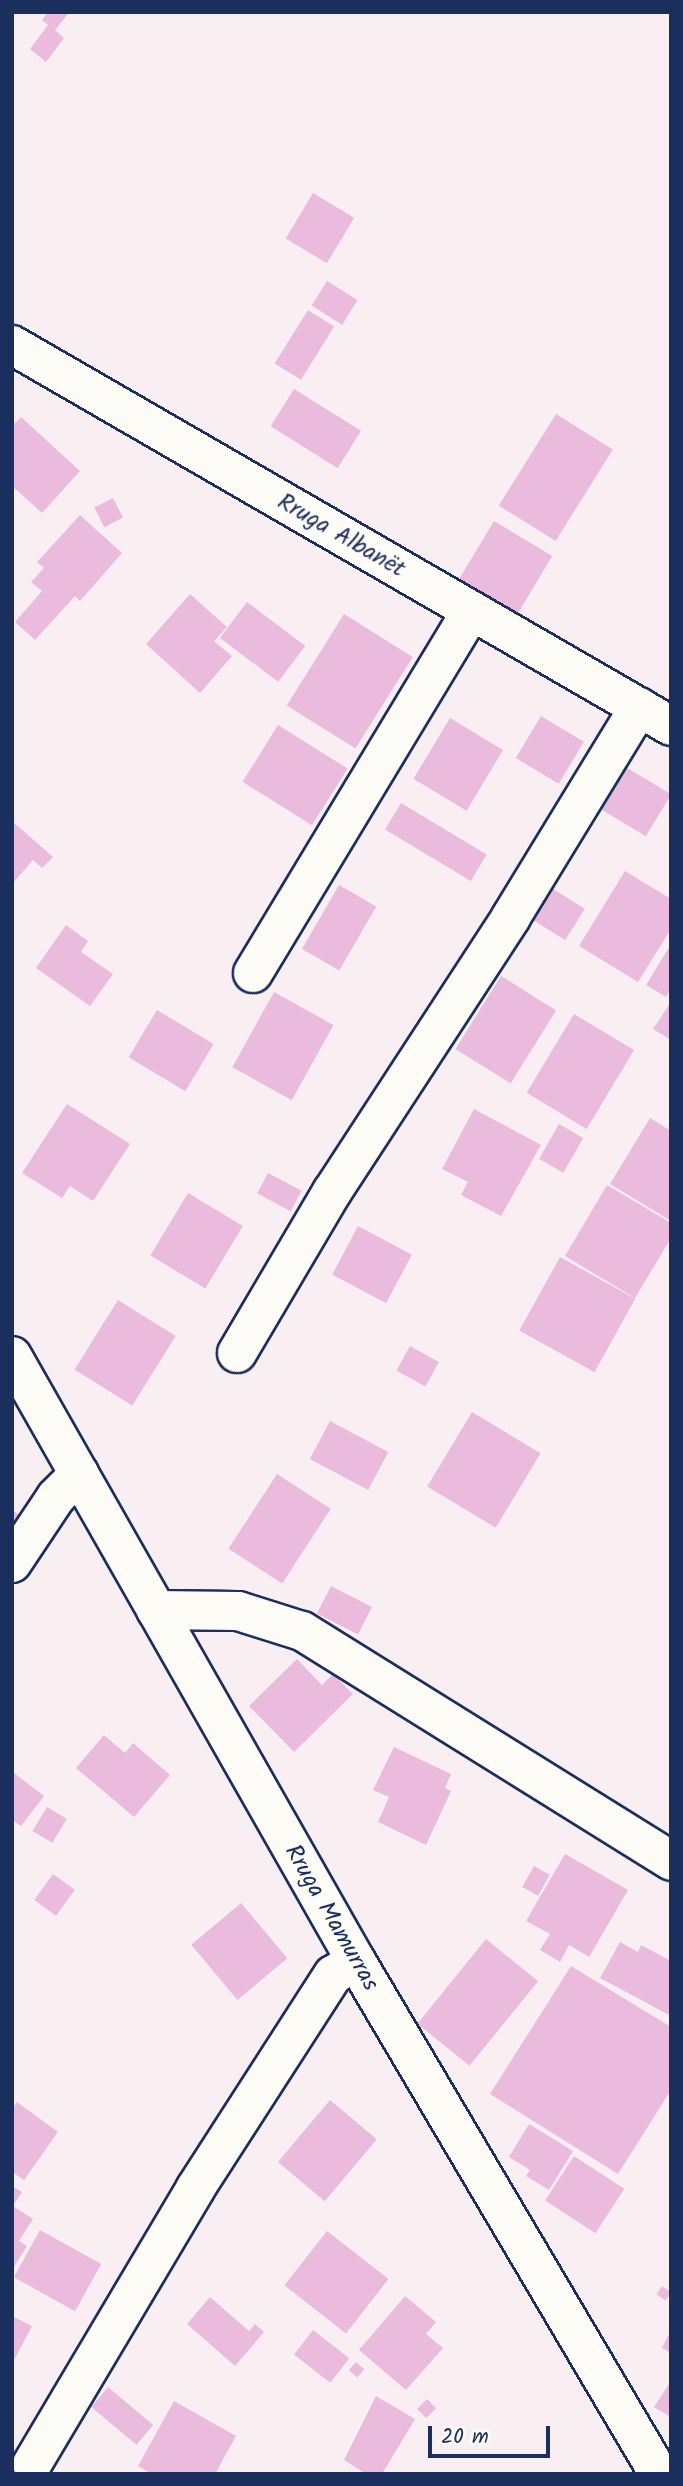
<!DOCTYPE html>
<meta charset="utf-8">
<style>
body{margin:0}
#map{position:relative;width:683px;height:2486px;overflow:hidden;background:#f9eff2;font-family:Kalam,sans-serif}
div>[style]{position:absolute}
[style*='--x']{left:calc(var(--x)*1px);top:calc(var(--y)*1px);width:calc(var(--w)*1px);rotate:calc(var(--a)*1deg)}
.building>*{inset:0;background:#eabbdc;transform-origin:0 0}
.roads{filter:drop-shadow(2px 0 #1b2f5e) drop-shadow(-2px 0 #1b2f5e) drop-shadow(0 2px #1b2f5e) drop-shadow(0 -2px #1b2f5e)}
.minor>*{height:38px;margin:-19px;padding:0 19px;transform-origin:19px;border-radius:19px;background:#fdfcf7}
span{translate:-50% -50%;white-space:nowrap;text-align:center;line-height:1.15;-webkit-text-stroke:6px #fdfcf7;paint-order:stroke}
.street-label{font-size:24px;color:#1b2f5e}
.frame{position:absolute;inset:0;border:14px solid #1b2f5e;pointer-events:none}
.scale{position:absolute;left:428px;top:2426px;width:122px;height:32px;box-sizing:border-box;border:4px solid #1b2f5e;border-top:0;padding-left:9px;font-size:21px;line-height:24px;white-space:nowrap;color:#1b2f5e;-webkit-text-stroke:5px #fdfcf7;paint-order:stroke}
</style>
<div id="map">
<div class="building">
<div style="clip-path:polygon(48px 12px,68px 14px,55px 30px,64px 38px,46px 62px,30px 49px,48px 25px,42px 20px)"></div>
<div style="left:313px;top:193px;width:48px;height:53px;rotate:31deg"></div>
<div style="left:327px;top:281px;width:36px;height:29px;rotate:32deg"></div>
<div style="left:308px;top:310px;width:31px;height:63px;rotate:32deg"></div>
<div style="left:294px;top:389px;width:79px;height:44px;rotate:32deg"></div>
<div style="left:556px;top:414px;width:67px;height:108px;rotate:32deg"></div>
<div style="clip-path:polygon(21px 417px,80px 471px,42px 513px,12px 486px,12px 426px)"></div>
<div style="left:113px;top:498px;width:22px;height:21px;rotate:63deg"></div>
<div style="clip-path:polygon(80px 515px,122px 553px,80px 601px,75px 596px,35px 640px,15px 622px,42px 591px,31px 582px,44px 568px,37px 562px)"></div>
<div style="left:494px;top:521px;width:68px;height:76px;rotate:31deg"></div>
<div style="clip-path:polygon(190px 594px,227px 627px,214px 641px,232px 656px,200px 693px,146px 644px)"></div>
<div style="left:247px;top:602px;width:73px;height:45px;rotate:37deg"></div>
<div style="left:344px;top:614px;width:81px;height:108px;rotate:32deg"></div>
<div style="left:541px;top:716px;width:50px;height:49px;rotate:31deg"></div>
<div style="left:450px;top:718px;width:62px;height:71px;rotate:31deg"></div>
<div style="left:278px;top:725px;width:82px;height:67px;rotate:32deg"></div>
<div style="left:624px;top:766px;width:55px;height:49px;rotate:31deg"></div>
<div style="left:401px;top:803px;width:100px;height:31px;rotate:31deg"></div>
<div style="clip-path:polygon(12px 821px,53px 857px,42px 868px,33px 860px,12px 884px)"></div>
<div style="clip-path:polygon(625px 871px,671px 899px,671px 929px,638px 982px,579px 946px)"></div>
<div style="left:339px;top:885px;width:43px;height:74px;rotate:30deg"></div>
<div style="left:550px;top:887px;width:41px;height:37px;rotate:32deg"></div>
<div style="clip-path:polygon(66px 925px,88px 941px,81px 952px,113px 974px,90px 1006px,36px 968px)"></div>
<div style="clip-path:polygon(671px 944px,671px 989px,666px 997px,646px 985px)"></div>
<div style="left:501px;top:976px;width:65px;height:86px;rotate:32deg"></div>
<div style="left:274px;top:992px;width:68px;height:86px;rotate:29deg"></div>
<div style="clip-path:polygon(671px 1002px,671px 1040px,653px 1029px)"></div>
<div style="left:157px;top:1010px;width:66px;height:55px;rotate:31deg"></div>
<div style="left:574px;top:1014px;width:70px;height:92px;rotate:31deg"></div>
<div style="clip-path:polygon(67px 1104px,130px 1144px,93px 1201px,70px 1186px,62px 1198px,22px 1173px)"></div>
<div style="clip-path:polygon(474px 1109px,541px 1145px,501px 1216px,461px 1195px,468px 1182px,442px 1169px)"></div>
<div style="clip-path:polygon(650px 1118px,671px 1131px,671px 1221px,610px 1184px)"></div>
<div style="left:559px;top:1124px;width:28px;height:40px;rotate:30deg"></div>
<div style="left:268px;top:1173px;width:38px;height:23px;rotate:28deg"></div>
<div style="clip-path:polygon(607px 1185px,671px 1223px,671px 1238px,635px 1298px,565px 1256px)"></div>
<div style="left:188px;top:1193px;width:64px;height:73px;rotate:31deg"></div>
<div style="left:358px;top:1226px;width:61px;height:55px;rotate:28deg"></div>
<div style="left:560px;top:1257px;width:86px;height:84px;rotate:29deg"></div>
<div style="left:118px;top:1300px;width:68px;height:82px;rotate:32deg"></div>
<div style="left:410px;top:1346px;width:33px;height:28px;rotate:29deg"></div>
<div style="left:472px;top:1412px;width:80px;height:87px;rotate:31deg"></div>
<div style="left:330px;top:1421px;width:66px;height:43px;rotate:28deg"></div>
<div style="left:277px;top:1474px;width:64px;height:89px;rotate:33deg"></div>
<div style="clip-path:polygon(12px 1510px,23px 1517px,12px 1536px)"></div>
<div style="left:331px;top:1586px;width:46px;height:31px;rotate:27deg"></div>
<div style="clip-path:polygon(297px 1659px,322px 1685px,333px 1674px,353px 1694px,294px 1752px,249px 1706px)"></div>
<div style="clip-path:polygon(104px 1735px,125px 1753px,133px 1743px,170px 1775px,134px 1817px,76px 1768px)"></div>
<div style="clip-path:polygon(394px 1747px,451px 1774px,445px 1788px,451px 1791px,426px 1845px,378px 1822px,389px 1797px,373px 1790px)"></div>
<div style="clip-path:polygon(14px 1773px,44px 1796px,21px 1826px,12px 1820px)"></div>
<div style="left:47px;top:1807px;width:23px;height:28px;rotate:31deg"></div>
<div style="clip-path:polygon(565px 1854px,628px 1890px,589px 1957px,569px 1945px,560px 1962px,540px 1950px,550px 1934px,526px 1921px)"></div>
<div style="left:534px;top:1866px;width:18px;height:24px;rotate:29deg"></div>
<div style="left:53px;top:1874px;width:27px;height:32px;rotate:36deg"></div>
<div style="left:241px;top:1903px;width:72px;height:65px;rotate:50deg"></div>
<div style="left:486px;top:1939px;width:67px;height:109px;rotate:39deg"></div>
<div style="clip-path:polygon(620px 1942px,638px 1952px,641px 1945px,671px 1961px,671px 2016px,600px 1978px)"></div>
<div style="clip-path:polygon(571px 1966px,671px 2027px,671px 2090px,618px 2174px,490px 2094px)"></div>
<div style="left:330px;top:2100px;width:61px;height:81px;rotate:40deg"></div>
<div style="clip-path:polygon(17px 2102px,58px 2132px,24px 2180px,12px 2172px,12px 2109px)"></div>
<div style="clip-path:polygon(529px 2124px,573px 2151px,549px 2190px,526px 2176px,530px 2170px,509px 2157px)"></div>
<div style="left:574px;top:2156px;width:60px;height:53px;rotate:33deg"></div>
<div style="clip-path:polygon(12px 2186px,22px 2192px,13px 2206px,33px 2219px,19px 2241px,27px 2246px,12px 2270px)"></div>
<div style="left:40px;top:2230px;width:70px;height:54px;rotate:29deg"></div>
<div style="left:327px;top:2231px;width:78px;height:69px;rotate:38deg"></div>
<div style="left:662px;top:2286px;width:11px;height:10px;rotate:34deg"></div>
<div style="clip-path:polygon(405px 2296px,436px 2322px,426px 2334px,443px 2348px,406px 2390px,359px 2350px)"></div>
<div style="clip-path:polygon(210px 2297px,249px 2331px,255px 2324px,264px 2332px,235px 2366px,187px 2324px)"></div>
<div style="clip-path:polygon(12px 2316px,32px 2326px,12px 2364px)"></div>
<div style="left:313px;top:2330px;width:46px;height:31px;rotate:38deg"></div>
<div style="clip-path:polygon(671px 2330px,671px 2353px,662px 2348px)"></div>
<div style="left:356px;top:2362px;width:11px;height:11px;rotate:41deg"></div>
<div style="clip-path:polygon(671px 2381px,671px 2417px,654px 2407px)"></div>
<div style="left:108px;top:2387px;width:59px;height:26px;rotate:40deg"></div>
<div style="clip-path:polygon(376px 2396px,415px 2419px,382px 2474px,366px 2474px,344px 2460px)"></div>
<div style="left:427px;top:2399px;width:13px;height:14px;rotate:45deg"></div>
<div style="clip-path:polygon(174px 2401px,236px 2436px,215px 2474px,152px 2474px,138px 2466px)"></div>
</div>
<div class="roads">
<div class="minor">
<div style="--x:12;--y:345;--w:761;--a:30.03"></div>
<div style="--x:253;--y:973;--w:423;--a:-58.9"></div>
<div style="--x:237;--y:1353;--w:187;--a:-59.5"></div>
<div style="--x:332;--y:1192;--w:328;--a:-56.9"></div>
<div style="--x:511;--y:917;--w:246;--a:-58.6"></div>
<div style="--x:12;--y:1356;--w:696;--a:60.38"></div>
<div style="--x:356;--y:1961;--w:596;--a:59.43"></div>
<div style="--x:12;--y:1563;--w:79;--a:-56.3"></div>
<div style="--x:56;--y:1497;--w:33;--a:-45"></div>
<div style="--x:156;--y:1610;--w:82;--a:0.7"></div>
<div style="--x:238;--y:1611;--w:67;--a:17.4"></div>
<div style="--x:302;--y:1631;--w:435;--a:31.9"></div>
<div style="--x:32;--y:2464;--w:320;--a:-59.3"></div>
<div style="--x:195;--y:2189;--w:255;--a:-57.2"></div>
<div style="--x:333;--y:1975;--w:27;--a:-31"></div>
</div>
</div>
<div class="street-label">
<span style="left:341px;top:536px;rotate:30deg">Rruga Albanët</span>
<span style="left:331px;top:1918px;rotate:60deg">Rruga Mamurras</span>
</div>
<div class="frame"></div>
<div class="scale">20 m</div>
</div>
